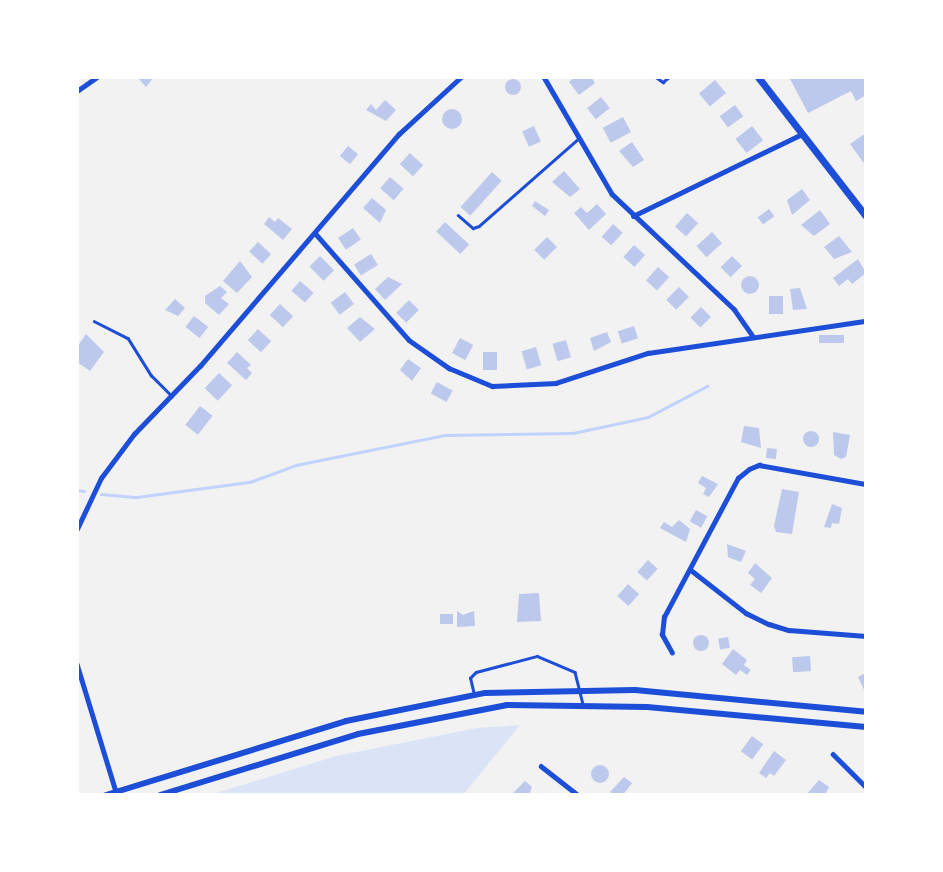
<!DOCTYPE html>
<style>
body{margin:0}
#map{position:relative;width:943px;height:872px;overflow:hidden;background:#f2f2f2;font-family:Signika,sans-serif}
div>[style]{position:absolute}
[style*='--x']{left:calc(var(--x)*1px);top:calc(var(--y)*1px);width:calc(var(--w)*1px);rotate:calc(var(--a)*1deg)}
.green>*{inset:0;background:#dbe4f7}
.stream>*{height:2.5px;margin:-1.25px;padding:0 1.25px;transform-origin:1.25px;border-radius:1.25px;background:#bfd3fe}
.building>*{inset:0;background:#bdc9ec;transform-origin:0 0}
.round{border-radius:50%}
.service>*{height:2.5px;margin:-1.25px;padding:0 1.25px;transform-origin:1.25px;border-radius:1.25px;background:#1d4ed8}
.minor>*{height:4.5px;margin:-2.25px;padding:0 2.25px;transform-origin:2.25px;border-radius:2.25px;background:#1d4ed8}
.secondary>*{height:6px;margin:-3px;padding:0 3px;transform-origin:3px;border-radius:3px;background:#1d4ed8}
.primary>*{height:7px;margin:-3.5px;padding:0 3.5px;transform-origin:3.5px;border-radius:3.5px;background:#1d4ed8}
span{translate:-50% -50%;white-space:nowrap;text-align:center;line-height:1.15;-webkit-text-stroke:7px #fff;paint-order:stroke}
.frame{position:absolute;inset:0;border:79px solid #fff;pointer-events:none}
</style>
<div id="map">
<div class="green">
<div style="clip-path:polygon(520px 725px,463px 795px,210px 795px,336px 756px,477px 728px)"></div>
</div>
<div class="stream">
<div style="--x:77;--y:490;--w:7;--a:8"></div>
<div style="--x:101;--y:494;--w:36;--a:5"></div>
<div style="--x:137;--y:497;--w:114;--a:-7.6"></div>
<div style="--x:250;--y:482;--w:49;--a:-20.3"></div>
<div style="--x:296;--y:465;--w:152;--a:-11.4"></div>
<div style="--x:445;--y:435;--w:128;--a:-0.9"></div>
<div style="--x:573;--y:433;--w:77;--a:-12"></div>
<div style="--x:648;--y:417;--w:67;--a:-27.7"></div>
</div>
<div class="building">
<div style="clip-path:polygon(137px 77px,154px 77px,146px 87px)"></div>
<div style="clip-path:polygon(575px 77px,591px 77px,595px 83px,579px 95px,569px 82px)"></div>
<div style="clip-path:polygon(789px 77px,866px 77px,866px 95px,856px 101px,851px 91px,808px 113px)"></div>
<div class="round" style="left:505px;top:79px;width:16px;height:16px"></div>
<div style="left:715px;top:80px;width:17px;height:21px;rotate:50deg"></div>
<div style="left:601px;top:97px;width:14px;height:18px;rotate:51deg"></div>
<div style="clip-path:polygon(385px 100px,396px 110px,386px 121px,366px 110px,371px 104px,376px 110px)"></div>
<div style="left:735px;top:105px;width:14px;height:19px;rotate:54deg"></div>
<div class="round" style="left:442px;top:109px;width:20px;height:20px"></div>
<div style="left:623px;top:117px;width:17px;height:23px;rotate:62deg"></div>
<div style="left:534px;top:126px;width:17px;height:13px;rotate:66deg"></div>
<div style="left:752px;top:126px;width:18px;height:21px;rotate:52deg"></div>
<div style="clip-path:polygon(866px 133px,866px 166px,850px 144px)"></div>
<div style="clip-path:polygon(632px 142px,644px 160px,633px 167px,619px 151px)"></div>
<div style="left:348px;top:146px;width:13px;height:13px;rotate:39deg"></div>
<div style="left:410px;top:153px;width:18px;height:15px;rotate:43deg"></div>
<div style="clip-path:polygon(564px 171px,580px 189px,570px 197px,552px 182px)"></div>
<div style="left:492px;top:172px;width:13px;height:47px;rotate:42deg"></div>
<div style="left:390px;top:177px;width:18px;height:15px;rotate:41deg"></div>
<div style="clip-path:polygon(802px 189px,810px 200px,792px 215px,787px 200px)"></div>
<div style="clip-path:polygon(372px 198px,386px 210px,380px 223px,363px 208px)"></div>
<div style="clip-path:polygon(535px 201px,549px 210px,545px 216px,532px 206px)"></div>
<div style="clip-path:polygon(597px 204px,606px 214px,589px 230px,574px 213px,581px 207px,587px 213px)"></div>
<div style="left:769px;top:209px;width:9px;height:14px;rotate:54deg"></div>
<div style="clip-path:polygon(820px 210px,830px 224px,814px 236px,801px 225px)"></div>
<div style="left:687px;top:213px;width:15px;height:18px;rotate:42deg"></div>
<div style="clip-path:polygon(269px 217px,275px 222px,278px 218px,292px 229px,283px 240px,264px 224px)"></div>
<div style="left:445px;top:222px;width:33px;height:13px;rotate:43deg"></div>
<div style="left:613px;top:224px;width:13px;height:17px;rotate:42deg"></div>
<div style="left:353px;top:228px;width:14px;height:18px;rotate:56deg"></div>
<div style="left:712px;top:232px;width:15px;height:21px;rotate:48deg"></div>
<div style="clip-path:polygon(839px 236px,852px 252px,834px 259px,824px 247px)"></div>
<div style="left:547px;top:237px;width:14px;height:18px;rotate:45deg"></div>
<div style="left:258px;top:242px;width:18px;height:13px;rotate:43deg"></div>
<div style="left:634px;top:245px;width:15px;height:16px;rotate:42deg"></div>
<div style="left:371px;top:254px;width:13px;height:20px;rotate:58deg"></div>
<div style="left:320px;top:256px;width:20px;height:15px;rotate:45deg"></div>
<div style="left:732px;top:256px;width:14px;height:16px;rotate:45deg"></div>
<div style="clip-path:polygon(858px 259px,866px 273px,852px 284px,848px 279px,839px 286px,833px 278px)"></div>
<div style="clip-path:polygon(240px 261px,252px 277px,237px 293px,223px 281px)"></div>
<div style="left:658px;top:267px;width:15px;height:18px;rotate:42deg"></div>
<div class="round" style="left:741px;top:276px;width:18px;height:18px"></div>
<div style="clip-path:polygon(388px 277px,402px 284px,385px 300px,375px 289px)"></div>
<div style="left:300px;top:281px;width:18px;height:13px;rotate:41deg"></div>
<div style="clip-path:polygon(220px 286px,227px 292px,221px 298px,229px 304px,219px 315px,205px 303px,205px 296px)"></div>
<div style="left:679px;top:287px;width:14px;height:18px;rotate:45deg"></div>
<div style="clip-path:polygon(800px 288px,807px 309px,793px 310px,790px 289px)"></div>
<div style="left:345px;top:292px;width:15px;height:18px;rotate:53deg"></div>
<div style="left:769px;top:296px;width:14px;height:18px"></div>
<div style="clip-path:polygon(175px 299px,185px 308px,178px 316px,165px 310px)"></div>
<div style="left:409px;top:300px;width:14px;height:18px;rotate:45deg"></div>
<div style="left:280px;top:304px;width:18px;height:15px;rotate:43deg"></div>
<div style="left:701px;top:307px;width:14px;height:15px;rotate:45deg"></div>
<div style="left:194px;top:316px;width:18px;height:14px;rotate:38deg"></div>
<div style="clip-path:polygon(360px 317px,375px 329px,360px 342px,347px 328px)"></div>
<div style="left:634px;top:326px;width:13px;height:17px;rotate:72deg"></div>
<div style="left:258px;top:329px;width:18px;height:15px;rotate:43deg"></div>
<div style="clip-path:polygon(607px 332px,611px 342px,594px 351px,590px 338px)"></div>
<div style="clip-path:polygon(86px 334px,104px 352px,90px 371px,77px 362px,77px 347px)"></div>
<div style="left:844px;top:335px;width:8px;height:25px;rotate:90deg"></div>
<div style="left:460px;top:338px;width:15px;height:17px;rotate:28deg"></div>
<div style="left:566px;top:340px;width:18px;height:14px;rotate:74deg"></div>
<div style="left:536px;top:347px;width:19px;height:15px;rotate:74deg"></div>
<div style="clip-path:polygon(237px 352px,251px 365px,247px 368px,252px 373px,246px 380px,227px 363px)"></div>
<div style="left:483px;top:352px;width:14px;height:18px"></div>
<div style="clip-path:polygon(408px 359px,421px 368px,412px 381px,400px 370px)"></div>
<div style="left:219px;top:373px;width:18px;height:21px;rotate:43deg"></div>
<div style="left:437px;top:382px;width:18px;height:13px;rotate:29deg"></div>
<div style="left:200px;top:406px;width:16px;height:24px;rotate:38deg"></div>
<div style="clip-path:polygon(744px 426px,759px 428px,761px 448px,741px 442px)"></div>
<div class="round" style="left:803px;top:431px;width:16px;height:16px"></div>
<div style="clip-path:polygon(833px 432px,850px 435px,846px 457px,841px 459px,834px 455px)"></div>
<div style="left:767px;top:448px;width:10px;height:10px;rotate:6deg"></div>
<div style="clip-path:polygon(702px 476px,718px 484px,709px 497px,703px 494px,706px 488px,698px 483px)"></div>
<div style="clip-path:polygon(782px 489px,799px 492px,792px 534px,776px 532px,774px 526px)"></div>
<div style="clip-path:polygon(832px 504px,842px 508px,839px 524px,832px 523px,831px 528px,824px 527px)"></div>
<div style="left:696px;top:510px;width:13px;height:13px;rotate:29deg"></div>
<div style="clip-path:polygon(679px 520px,690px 529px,686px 542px,660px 528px,664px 522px,672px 527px)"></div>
<div style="clip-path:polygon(727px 544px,746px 551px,741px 562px,728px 557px)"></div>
<div style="left:648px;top:560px;width:13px;height:16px;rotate:42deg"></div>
<div style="clip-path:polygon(755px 563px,772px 578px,761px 593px,750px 585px,755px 579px,748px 573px)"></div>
<div style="left:628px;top:584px;width:15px;height:16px;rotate:42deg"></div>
<div style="clip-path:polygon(539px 593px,541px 621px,517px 622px,519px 594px)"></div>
<div style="clip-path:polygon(457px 611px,463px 615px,474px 611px,475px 626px,457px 627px)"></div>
<div style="left:440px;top:614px;width:13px;height:10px"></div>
<div class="round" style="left:693px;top:635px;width:16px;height:16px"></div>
<div style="left:728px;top:637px;width:11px;height:10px;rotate:80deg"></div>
<div style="clip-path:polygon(733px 649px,747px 660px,744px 665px,751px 670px,747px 675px,740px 670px,736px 675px,722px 664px)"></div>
<div style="left:810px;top:656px;width:15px;height:18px;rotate:86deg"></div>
<div style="clip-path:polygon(866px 673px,866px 694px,858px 677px)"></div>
<div style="left:752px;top:736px;width:14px;height:19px;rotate:36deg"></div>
<div style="clip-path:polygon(774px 751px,786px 760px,774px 776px,770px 773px,766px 778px,759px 773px)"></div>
<div class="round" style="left:591px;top:765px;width:18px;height:18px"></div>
<div style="clip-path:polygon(624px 777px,632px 783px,623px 795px,614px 795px,610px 792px)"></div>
<div style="clip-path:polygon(819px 780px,829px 787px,825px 795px,806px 795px)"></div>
<div style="clip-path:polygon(525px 781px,532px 787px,529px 795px,511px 795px)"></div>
</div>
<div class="service">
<div style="--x:656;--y:77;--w:9;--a:36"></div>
<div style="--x:663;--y:82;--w:8;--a:-40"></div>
<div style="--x:458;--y:215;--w:20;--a:41"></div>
<div style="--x:473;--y:228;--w:6;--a:-18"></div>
<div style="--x:479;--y:226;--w:132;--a:-41.3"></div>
<div style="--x:94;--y:321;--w:38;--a:27"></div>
<div style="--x:128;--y:338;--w:44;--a:58.1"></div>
<div style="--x:151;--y:375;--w:30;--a:45"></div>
<div style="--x:474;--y:695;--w:17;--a:-103"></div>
<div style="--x:470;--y:678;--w:8;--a:-45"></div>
<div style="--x:476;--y:672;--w:63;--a:-14.7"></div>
<div style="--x:537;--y:656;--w:41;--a:22.8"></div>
<div style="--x:575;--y:672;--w:33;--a:76"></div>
</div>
<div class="minor">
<div style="--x:544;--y:77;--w:135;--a:59.8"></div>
<div style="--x:612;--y:194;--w:168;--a:43.3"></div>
<div style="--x:734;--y:309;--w:33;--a:55"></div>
<div style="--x:77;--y:91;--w:24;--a:-35"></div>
<div style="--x:633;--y:216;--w:188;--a:-25.9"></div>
<div style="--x:315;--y:233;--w:142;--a:48.7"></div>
<div style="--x:409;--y:340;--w:49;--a:35"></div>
<div style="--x:449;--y:368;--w:47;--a:22.7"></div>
<div style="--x:492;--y:386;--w:64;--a:-2.7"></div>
<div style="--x:556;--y:383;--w:97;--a:-18.1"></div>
<div style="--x:648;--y:353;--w:220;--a:-8.4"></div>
<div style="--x:77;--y:529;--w:56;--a:-64.8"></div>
<div style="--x:101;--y:478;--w:55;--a:-53.1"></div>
<div style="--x:134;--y:434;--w:95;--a:-45.9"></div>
<div style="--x:200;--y:366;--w:306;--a:-49.4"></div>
<div style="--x:399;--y:134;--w:84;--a:-42.6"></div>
<div style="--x:691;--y:570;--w:70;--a:38"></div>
<div style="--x:746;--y:613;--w:25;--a:26"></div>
<div style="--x:769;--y:624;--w:21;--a:17"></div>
<div style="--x:789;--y:630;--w:77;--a:4.5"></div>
<div style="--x:672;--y:653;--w:21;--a:-119"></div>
<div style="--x:662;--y:635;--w:18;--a:-84"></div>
<div style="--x:664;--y:617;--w:157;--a:-62"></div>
<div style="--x:738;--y:478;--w:14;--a:-39"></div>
<div style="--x:749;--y:469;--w:11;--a:-22"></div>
<div style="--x:759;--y:465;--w:109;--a:10.1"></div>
<div style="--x:77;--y:664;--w:137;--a:73"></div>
<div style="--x:833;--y:754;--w:47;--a:45"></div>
<div style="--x:541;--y:766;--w:47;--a:38.1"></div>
</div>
<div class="secondary">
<div style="--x:106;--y:795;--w:251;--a:-17.1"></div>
<div style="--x:346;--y:721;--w:142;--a:-11.4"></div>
<div style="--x:485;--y:693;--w:150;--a:-1.1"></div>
<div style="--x:635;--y:690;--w:232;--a:5.4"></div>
<div style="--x:160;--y:795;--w:207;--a:-17.1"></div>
<div style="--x:358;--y:734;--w:152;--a:-11"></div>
<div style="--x:507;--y:705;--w:140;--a:0.8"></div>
<div style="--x:647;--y:707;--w:220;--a:5.2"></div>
</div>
<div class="primary">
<div style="--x:758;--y:77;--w:176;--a:52.2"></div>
</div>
<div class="frame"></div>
</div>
